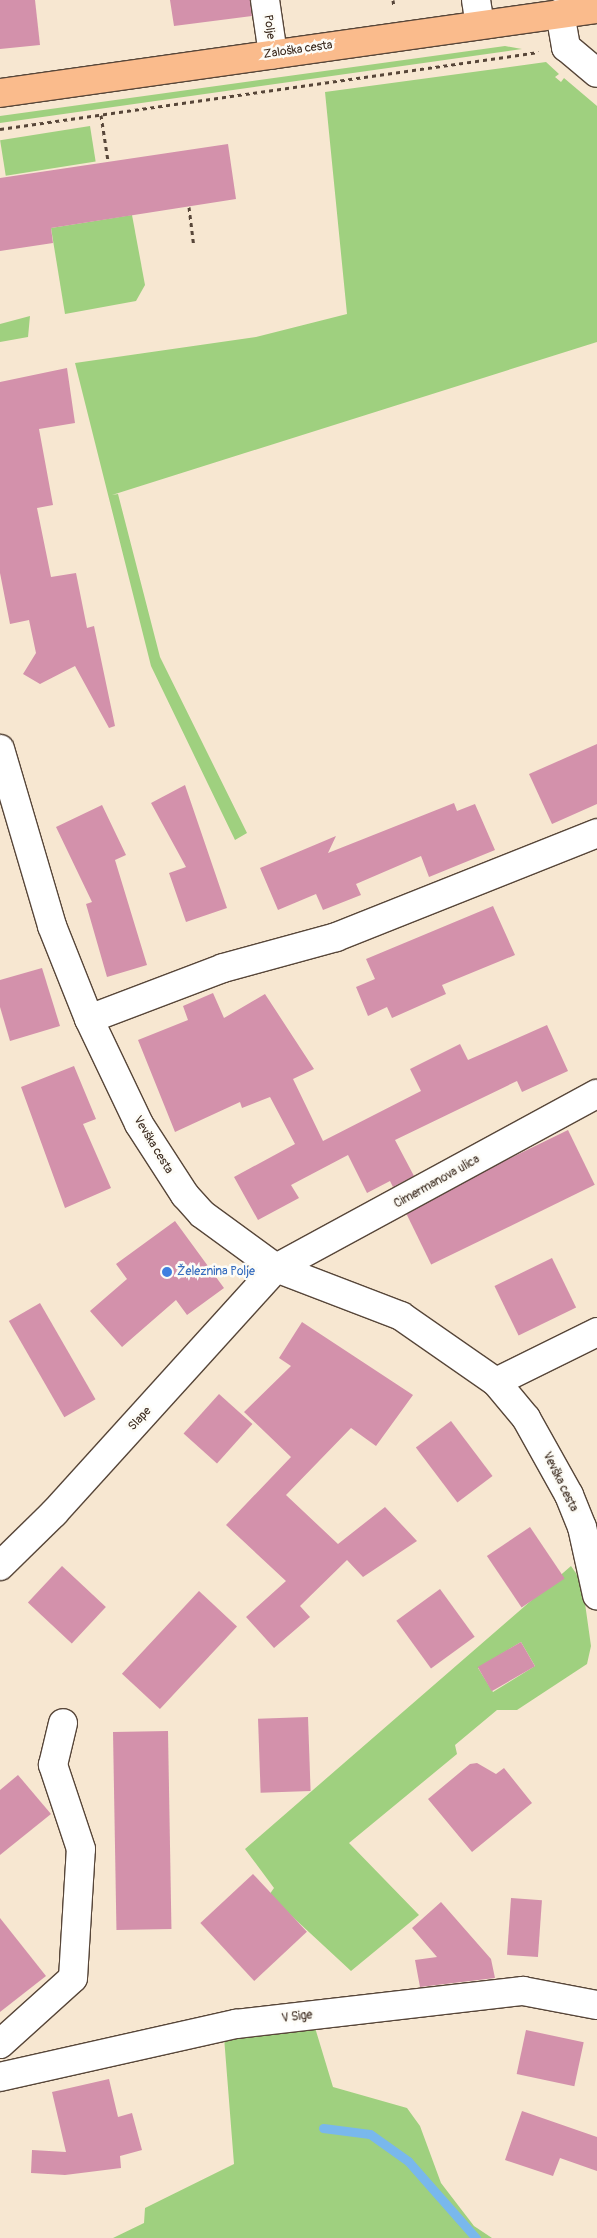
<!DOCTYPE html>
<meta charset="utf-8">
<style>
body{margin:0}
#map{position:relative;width:597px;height:2238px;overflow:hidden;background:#f7e7d1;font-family:Pangolin,sans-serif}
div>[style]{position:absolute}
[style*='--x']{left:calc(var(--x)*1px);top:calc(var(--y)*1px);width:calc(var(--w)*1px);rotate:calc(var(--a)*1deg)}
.green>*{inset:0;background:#9fd07f;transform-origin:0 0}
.stream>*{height:9px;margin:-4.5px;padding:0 4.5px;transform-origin:4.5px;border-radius:4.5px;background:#79b8ec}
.building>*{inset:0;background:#d391ab;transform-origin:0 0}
.path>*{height:3px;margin-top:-1.5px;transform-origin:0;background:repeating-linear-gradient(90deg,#574639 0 4px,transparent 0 8px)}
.roads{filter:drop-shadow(1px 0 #574639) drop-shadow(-1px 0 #574639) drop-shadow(0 1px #574639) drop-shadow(0 -1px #574639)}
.minor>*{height:28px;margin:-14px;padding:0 14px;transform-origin:14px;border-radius:14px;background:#fff}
.major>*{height:28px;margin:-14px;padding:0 14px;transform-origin:14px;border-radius:14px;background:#fabb8c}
.dots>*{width:14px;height:14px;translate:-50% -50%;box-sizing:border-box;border:2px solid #fdfcf7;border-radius:50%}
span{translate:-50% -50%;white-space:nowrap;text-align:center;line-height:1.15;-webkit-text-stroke:5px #fdfcf7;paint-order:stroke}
.street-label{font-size:12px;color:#3b2a1e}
.shop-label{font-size:12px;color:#366cbe}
.left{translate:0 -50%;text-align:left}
</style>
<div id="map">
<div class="green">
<div style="clip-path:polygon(505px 46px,522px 49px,0 123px,0 116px)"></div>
<div style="clip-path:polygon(546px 62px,559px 74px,555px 77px,561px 82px,564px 78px,597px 106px,597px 342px,112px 495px,118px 494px,160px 657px,247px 833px,235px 840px,151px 666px,75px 363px,256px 337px,347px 314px,325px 92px)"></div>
<div style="left:90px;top:126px;width:36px;height:91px;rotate:81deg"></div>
<div style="clip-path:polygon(132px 215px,145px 285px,136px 301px,65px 314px,51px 228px)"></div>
<div style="clip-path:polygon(30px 316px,28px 337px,0 342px,0 324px)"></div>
<div style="clip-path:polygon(evenodd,571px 1566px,582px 1582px,591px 1646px,587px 1664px,517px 1710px,497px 1710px,455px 1745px,457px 1754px,349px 1843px,419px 1915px,351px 1971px,269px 1895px,274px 1888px,245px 1849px,571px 1566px,521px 1642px,535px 1666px,493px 1692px,478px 1668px,521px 1642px)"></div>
<div style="clip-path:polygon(313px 2021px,333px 2087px,407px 2108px,420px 2126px,441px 2183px,474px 2226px,492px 2238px,113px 2238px,144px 2223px,145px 2208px,234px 2164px,224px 2037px)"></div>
</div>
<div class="stream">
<div style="--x:323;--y:2128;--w:47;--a:7.3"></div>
<div style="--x:370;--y:2134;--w:47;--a:35.4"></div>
<div style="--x:408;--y:2161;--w:103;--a:48.6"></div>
</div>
<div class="building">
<div style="clip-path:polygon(0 0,35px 0,40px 45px,0 49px)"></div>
<div style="clip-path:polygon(170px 0,250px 0,252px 16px,174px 26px)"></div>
<div style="clip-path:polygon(228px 144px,236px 199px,51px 228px,53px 243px,0 251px,0 178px)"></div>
<div style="clip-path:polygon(67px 368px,75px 423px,39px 429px,53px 505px,37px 508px,51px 577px,76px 573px,87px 628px,94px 626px,115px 726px,109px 728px,75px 666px,40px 684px,23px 674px,36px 653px,29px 620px,10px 624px,0 573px,0 382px)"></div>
<div style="clip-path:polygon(597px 744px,597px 804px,552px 824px,529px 774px)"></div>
<div style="clip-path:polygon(185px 785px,227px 908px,186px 922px,169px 873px,186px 867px,151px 803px)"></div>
<div style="clip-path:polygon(454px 803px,457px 811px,475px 804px,495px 850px,429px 877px,421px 856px,356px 884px,361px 895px,323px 910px,316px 894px,278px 910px,260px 868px,336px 836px,328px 853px)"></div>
<div style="clip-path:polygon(102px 805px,126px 855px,115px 860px,147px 965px,107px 977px,86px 904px,92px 902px,56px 827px)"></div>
<div style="clip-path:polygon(493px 906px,515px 955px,442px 985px,446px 994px,392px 1018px,387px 1007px,368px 1016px,356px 987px,375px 979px,366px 959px)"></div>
<div style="clip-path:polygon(42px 968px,60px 1026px,10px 1041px,0 1007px,0 980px)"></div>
<div style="clip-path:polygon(213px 993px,224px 1018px,265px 994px,314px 1069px,293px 1079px,323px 1141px,421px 1091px,410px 1069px,460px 1044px,468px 1060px,547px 1025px,568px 1071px,522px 1092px,517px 1081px,395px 1140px,414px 1176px,393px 1187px,390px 1181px,367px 1193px,348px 1155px,291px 1185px,299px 1198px,258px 1220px,234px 1177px,295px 1144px,270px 1097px,242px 1108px,240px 1102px,175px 1132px,138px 1040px,188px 1020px,183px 1006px)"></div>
<div style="clip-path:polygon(74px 1066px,96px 1119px,83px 1124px,111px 1188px,65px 1208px,21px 1087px)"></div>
<div style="left:568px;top:1130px;width:61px;height:182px;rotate:64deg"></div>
<div style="clip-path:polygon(175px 1221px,224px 1288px,187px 1315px,176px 1300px,122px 1347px,90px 1311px,127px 1279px,116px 1264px)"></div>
<div style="left:552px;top:1258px;width:55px;height:64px;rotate:64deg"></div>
<div style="left:40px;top:1303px;width:111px;height:36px;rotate:60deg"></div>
<div style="clip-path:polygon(302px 1322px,413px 1395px,376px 1446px,351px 1428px,286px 1495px,338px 1544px,385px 1507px,417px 1541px,363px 1577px,347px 1560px,300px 1606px,310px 1617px,274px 1648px,246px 1617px,286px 1581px,226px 1525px,291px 1457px,244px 1412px,291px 1366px,279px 1358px)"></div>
<div style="left:219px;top:1394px;width:45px;height:53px;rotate:42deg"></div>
<div style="left:451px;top:1421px;width:69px;height:44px;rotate:53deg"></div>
<div style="left:530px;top:1527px;width:62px;height:52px;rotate:56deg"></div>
<div style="left:62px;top:1566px;width:60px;height:50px;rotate:43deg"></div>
<div style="left:440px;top:1589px;width:59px;height:54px;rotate:54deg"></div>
<div style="left:199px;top:1591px;width:52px;height:113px;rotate:43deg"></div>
<div style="left:521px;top:1642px;width:28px;height:50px;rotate:60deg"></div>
<div style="left:308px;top:1717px;width:74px;height:50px;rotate:88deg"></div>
<div style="left:168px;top:1731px;width:198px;height:55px;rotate:89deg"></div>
<div style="clip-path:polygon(477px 1763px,496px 1774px,504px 1768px,532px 1803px,472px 1852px,428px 1799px,470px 1764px)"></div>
<div style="clip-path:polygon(18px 1775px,51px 1814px,0 1855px,0 1790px)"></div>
<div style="left:253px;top:1874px;width:79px;height:72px;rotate:47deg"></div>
<div style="left:511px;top:1898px;width:31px;height:57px;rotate:4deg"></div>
<div style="clip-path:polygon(441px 1902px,491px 1959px,495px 1978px,420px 1987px,415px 1960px,437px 1957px,412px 1928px)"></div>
<div style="clip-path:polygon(0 1918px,46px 1976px,0 2012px)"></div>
<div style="left:526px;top:2030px;width:59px;height:45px;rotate:12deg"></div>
<div style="clip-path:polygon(109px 2079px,118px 2117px,132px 2113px,142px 2150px,120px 2156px,121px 2168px,65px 2175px,31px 2173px,32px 2150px,66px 2152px,52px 2092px)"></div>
<div style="clip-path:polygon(522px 2111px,597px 2137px,597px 2171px,560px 2158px,553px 2176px,505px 2160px)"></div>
</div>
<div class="path">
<div style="--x:393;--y:0;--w:7;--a:82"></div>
<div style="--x:101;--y:115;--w:47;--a:81.3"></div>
<div style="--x:0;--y:129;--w:544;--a:-8.13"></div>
<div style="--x:189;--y:207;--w:39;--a:83"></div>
</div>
<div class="roads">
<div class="minor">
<div style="--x:265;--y:0;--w:55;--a:81.6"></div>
<div style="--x:476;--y:0;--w:24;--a:81"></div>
<div style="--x:560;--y:13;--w:35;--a:80"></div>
<div style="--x:566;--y:47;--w:40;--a:40"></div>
<div style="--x:0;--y:749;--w:184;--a:73.6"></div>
<div style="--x:52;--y:926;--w:100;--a:68.3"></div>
<div style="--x:89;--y:1019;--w:116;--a:64.5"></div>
<div style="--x:139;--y:1124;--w:85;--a:57.1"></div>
<div style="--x:185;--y:1195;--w:25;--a:48"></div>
<div style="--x:202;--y:1214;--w:92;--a:36.1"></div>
<div style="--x:276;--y:1268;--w:134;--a:21"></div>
<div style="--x:401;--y:1316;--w:116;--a:34.8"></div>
<div style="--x:496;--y:1382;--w:47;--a:50.2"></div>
<div style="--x:526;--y:1418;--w:88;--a:60.8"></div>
<div style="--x:569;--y:1495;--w:35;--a:68"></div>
<div style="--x:582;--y:1527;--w:70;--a:77.6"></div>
<div style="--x:89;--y:1019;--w:143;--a:-20.8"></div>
<div style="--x:223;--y:968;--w:117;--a:-15.3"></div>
<div style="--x:336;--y:937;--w:281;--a:-21.7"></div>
<div style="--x:496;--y:1382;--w:113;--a:-26.3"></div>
<div style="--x:0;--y:1566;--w:76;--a:-44.5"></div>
<div style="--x:54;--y:1513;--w:331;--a:-47.8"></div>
<div style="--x:276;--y:1268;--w:365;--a:-28.5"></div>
<div style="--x:0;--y:2044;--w:98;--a:-42.1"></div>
<div style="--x:73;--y:1978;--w:129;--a:-86.5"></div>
<div style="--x:81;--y:1849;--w:89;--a:-108.4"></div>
<div style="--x:53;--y:1765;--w:43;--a:-76.6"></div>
<div style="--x:0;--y:2077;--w:242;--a:-12.7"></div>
<div style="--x:236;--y:2024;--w:289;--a:-6.6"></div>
<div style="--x:523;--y:1991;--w:75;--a:10.7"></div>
</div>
<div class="major">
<div style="--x:0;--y:93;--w:603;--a:-8.01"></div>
</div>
</div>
<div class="dots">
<div style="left:167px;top:1272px;background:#3f7fe0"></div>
</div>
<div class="street-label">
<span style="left:269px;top:27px;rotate:82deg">Polje</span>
<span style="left:298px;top:50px;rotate:-8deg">Zaloška cesta</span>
<span style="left:153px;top:1145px;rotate:59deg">Vevška cesta</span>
<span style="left:437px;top:1182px;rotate:-29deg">Cimermanova ulica</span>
<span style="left:140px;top:1419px;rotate:-47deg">Slape</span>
<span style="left:560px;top:1482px;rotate:64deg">Vevška cesta</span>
<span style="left:297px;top:2017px;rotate:-7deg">V Sige</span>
</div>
<div class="shop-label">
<span class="left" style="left:177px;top:1272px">Železnina Polje</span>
</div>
</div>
